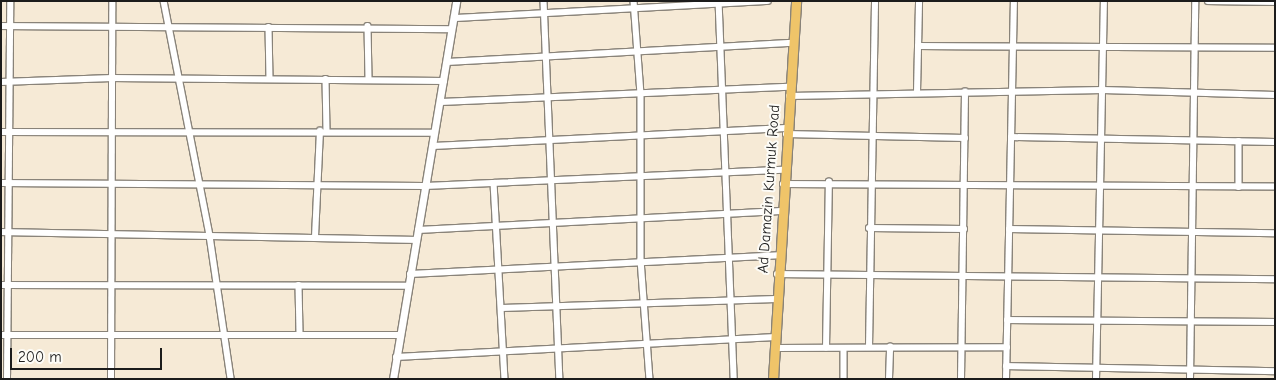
<!DOCTYPE html>
<style>
body{margin:0}
#map{position:relative;width:1276px;height:380px;overflow:hidden;background:#f6ead6;font-family:"Comic Neue",sans-serif}
div>[style]{position:absolute}
[style*='--x']{left:calc(var(--x)*1px);top:calc(var(--y)*1px);width:calc(var(--w)*1px);rotate:calc(var(--a)*1deg)}
.roads{filter:drop-shadow(1px 0 #898379) drop-shadow(-1px 0 #898379) drop-shadow(0 1px #898379) drop-shadow(0 -1px #898379)}
.minor>*{height:5.5px;margin:-2.75px;padding:0 2.75px;transform-origin:2.75px;border-radius:2.75px;background:#fff}
.tertiary>*{height:7px;margin:-3.5px;padding:0 3.5px;transform-origin:3.5px;border-radius:3.5px;background:#fff}
.trunk>*{height:9px;margin:-4.5px;padding:0 4.5px;transform-origin:4.5px;border-radius:4.5px;background:#efc469}
span{translate:-50% -50%;white-space:nowrap;text-align:center;line-height:1.15;-webkit-text-stroke:4px #fdfcf7;paint-order:stroke}
.street-label{font-size:15px;color:#1c1c1c}
.frame{position:absolute;inset:0;border:2px solid #1c1c1c;pointer-events:none}
.scale{position:absolute;left:10px;top:348px;width:152px;height:22px;box-sizing:border-box;border:2px solid #1c1c1c;border-top:0;padding-left:6px;font-size:15px;line-height:18px;white-space:nowrap;color:#1c1c1c;-webkit-text-stroke:4px #fdfcf7;paint-order:stroke}
</style>
<div id="map">
<div class="roads">
<div class="minor">
<div style="--x:164;--y:1;--w:239;--a:78.9"></div>
<div style="--x:210;--y:236;--w:145;--a:81.6"></div>
<div style="--x:544;--y:1;--w:378;--a:87.6"></div>
<div style="--x:634;--y:1;--w:93;--a:85.7"></div>
<div style="--x:641;--y:94;--w:166;--a:90"></div>
<div style="--x:641;--y:260;--w:119;--a:85.7"></div>
<div style="--x:719;--y:1;--w:378;--a:87.7"></div>
<div style="--x:1208;--y:1;--w:67;--a:0.9"></div>
<div style="--x:454;--y:18;--w:314;--a:-3.1"></div>
<div style="--x:1;--y:26;--w:451;--a:0.4"></div>
<div style="--x:368;--y:26;--w:53;--a:88.9"></div>
<div style="--x:269;--y:27;--w:52;--a:88.9"></div>
<div style="--x:918;--y:46;--w:357;--a:0.3"></div>
<div style="--x:447;--y:62;--w:346;--a:-3.2"></div>
<div style="--x:326;--y:79;--w:52;--a:88.9"></div>
<div style="--x:1;--y:82;--w:111;--a:-2.1"></div>
<div style="--x:112;--y:78;--w:332;--a:0.5"></div>
<div style="--x:917;--y:92;--w:91;--a:-88.7"></div>
<div style="--x:789;--y:96;--w:314;--a:-1.1"></div>
<div style="--x:1103;--y:90;--w:172;--a:1.7"></div>
<div style="--x:441;--y:102;--w:348;--a:-2.5"></div>
<div style="--x:1;--y:132;--w:434;--a:0.1"></div>
<div style="--x:786;--y:134;--w:179;--a:1.3"></div>
<div style="--x:1011;--y:137;--w:264;--a:1.1"></div>
<div style="--x:1239;--y:141;--w:46;--a:90"></div>
<div style="--x:433;--y:146;--w:353;--a:-2.9"></div>
<div style="--x:1;--y:183;--w:424;--a:0.4"></div>
<div style="--x:425;--y:186;--w:358;--a:-2.6"></div>
<div style="--x:494;--y:183;--w:196;--a:86.8"></div>
<div style="--x:783;--y:184;--w:492;--a:0.3"></div>
<div style="--x:869;--y:228;--w:95;--a:0.6"></div>
<div style="--x:1009;--y:229;--w:266;--a:0.9"></div>
<div style="--x:418;--y:230;--w:363;--a:-3"></div>
<div style="--x:1;--y:232;--w:415;--a:1.1"></div>
<div style="--x:315;--y:237;--w:106;--a:-87.3"></div>
<div style="--x:410;--y:274;--w:369;--a:-2.9"></div>
<div style="--x:777;--y:274;--w:498;--a:0.6"></div>
<div style="--x:1;--y:285;--w:407;--a:0.1"></div>
<div style="--x:299;--y:285;--w:49;--a:88.8"></div>
<div style="--x:502;--y:308;--w:274;--a:-1.9"></div>
<div style="--x:1007;--y:320;--w:268;--a:0.4"></div>
<div style="--x:1;--y:335;--w:399;--a:0"></div>
<div style="--x:869;--y:347;--w:346;--a:-89"></div>
<div style="--x:775;--y:348;--w:232;--a:-0.2"></div>
<div style="--x:826;--y:348;--w:166;--a:-89"></div>
<div style="--x:844;--y:348;--w:31;--a:90"></div>
<div style="--x:396;--y:357;--w:380;--a:-3"></div>
<div style="--x:1006;--y:366;--w:269;--a:1.1"></div>
<div style="--x:7;--y:379;--w:378;--a:-89.5"></div>
<div style="--x:111;--y:379;--w:378;--a:-89.8"></div>
<div style="--x:889;--y:379;--w:32;--a:-88"></div>
<div style="--x:961;--y:379;--w:287;--a:-89.2"></div>
<div style="--x:1006;--y:379;--w:378;--a:-88.8"></div>
<div style="--x:1096;--y:379;--w:378;--a:-88.8"></div>
<div style="--x:1190;--y:379;--w:378;--a:-89.2"></div>
</div>
<div class="tertiary">
<div style="--x:393;--y:379;--w:383;--a:-80.5"></div>
</div>
<div class="trunk">
<div style="--x:773;--y:379;--w:379;--a:-86.5"></div>
</div>
</div>
<div class="street-label">
<span style="left:769px;top:189px;rotate:-86deg">Ad Damazin Kurmuk Road</span>
</div>
<div class="frame"></div>
<div class="scale">200 m</div>
</div>
